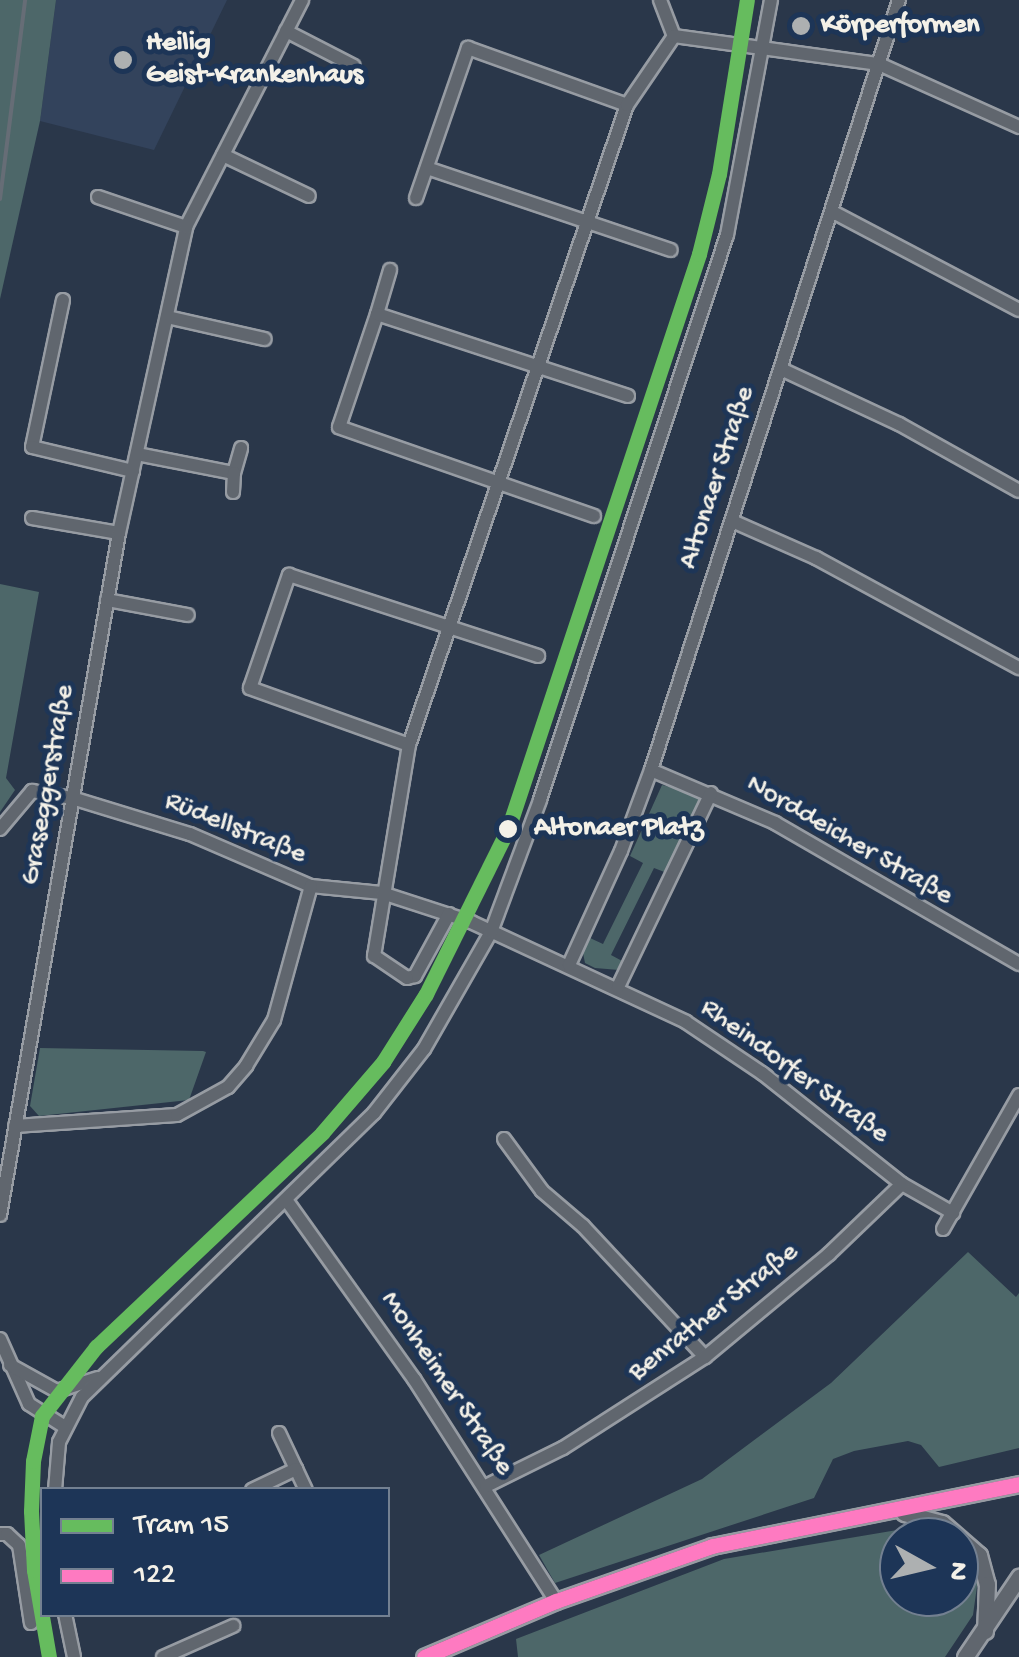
<!DOCTYPE html>
<meta charset="utf-8">
<style>
body{margin:0}
#map{position:relative;width:1019px;height:1657px;overflow:hidden;background:#2a374a;font-family:"Gochi Hand",sans-serif}
div>[style]{position:absolute}
[style*='--x']{left:calc(var(--x)*1px);top:calc(var(--y)*1px);width:calc(var(--w)*1px);rotate:calc(var(--a)*1deg)}
.built>*{inset:0;background:#33435c}
.green>*{inset:0;background:#4d6769}
.roads{filter:drop-shadow(2px 0 #979ca3) drop-shadow(-2px 0 #979ca3) drop-shadow(0 2px #979ca3) drop-shadow(0 -2px #979ca3)}
.minor>*{height:12px;margin:-6px;padding:0 6px;transform-origin:6px;border-radius:6px;background:#60666e}
.major>*{height:15px;margin:-7.5px;padding:0 7.5px;transform-origin:7.5px;border-radius:7.5px;background:#60666e}
.rail>*{height:4px;margin:-2px;padding:0 2px;transform-origin:2px;border-radius:2px;background:#666d76}
.bus-1>*{height:15px;margin:-7.5px;padding:0 7.5px;transform-origin:7.5px;border-radius:7.5px;background:#fe7ac1}
.tram-1>*{height:15px;margin:-7.5px;padding:0 7.5px;transform-origin:7.5px;border-radius:7.5px;background:#66bc5e}
.dots>*{width:28px;height:28px;translate:-50% -50%;box-sizing:border-box;border:5px solid #1d3557;border-radius:50%}
span{translate:-50% -50%;white-space:nowrap;text-align:center;line-height:1.15;-webkit-text-stroke:10px #1d3557;paint-order:stroke}
.poi-label{font-size:28px;color:#f4f1e8;font-weight:700}
.left{translate:0 -50%;text-align:left}
.street-label{font-size:28px;color:#f4f1e8}
.stop-label{font-size:28px;color:#f4f1e8;font-weight:700}
.legend{position:absolute;left:40px;top:1487px;width:350px;height:130px;box-sizing:border-box;background:#1d3557;border:2px solid #738091;margin:0;padding:12px 18px;list-style:none;font-size:30px;color:#f4f1e8}
.legend li{display:flex;align-items:center;gap:20px;height:50px}
.legend b{width:50px;border:2px solid #738091}
.north{position:absolute;left:879px;top:1517px;width:100px;height:100px;box-sizing:border-box;background:#1d3557;border:2px solid #738091;border-radius:50%;rotate:98deg;font-size:28px;font-weight:700;line-height:40px;text-align:center;color:#f4f1e8}
.north::after{content:'';display:block;margin:auto;width:35px;height:45px;background:#adb0b1;clip-path:polygon(50% 0,100% 100%,50% 72%,0 100%)}
</style>
<div id="map">
<div class="built">
<div style="clip-path:polygon(56px 0,227px 0,154px 150px,40px 121px)"></div>
</div>
<div class="green">
<div style="clip-path:polygon(0 0,56px 0,40px 121px,0 299px)"></div>
<div style="clip-path:polygon(0 584px,39px 592px,6px 778px,15px 790px,0 812px)"></div>
<div style="clip-path:polygon(662px 785px,698px 794px,701px 803px,667px 873px,654px 868px,611px 955px,624px 962px,619px 970px,595px 968px,585px 963px,583px 953px,590px 938px,603px 944px,643px 863px,630px 856px)"></div>
<div style="clip-path:polygon(40px 1048px,203px 1051px,206px 1052px,189px 1100px,39px 1116px,30px 1106px)"></div>
<div style="clip-path:polygon(968px 1252px,1016px 1297px,1019px 1293px,1019px 1448px,939px 1467px,921px 1445px,908px 1441px,854px 1451px,833px 1459px,814px 1498px,555px 1583px,539px 1555px,702px 1479px,831px 1383px)"></div>
<div style="clip-path:polygon(927px 1525px,949px 1537px,899px 1537px,899px 1597px,959px 1597px,959px 1545px,978px 1579px,973px 1615px,945px 1657px,518px 1657px,516px 1639px,724px 1559px)"></div>
</div>
<div class="roads">
<div class="minor">
<div style="--x:660;--y:0;--w:39;--a:69"></div>
<div style="--x:286;--y:31;--w:76;--a:27.2"></div>
<div style="--x:223;--y:155;--w:95;--a:25.5"></div>
<div style="--x:427;--y:168;--w:257;--a:18.6"></div>
<div style="--x:98;--y:197;--w:93;--a:18.8"></div>
<div style="--x:416;--y:198;--w:159;--a:-70.9"></div>
<div style="--x:468;--y:48;--w:169;--a:19.7"></div>
<div style="--x:833;--y:212;--w:210;--a:27.8"></div>
<div style="--x:63;--y:300;--w:150;--a:101.9"></div>
<div style="--x:32;--y:447;--w:104;--a:13.4"></div>
<div style="--x:377;--y:314;--w:46;--a:-73.5"></div>
<div style="--x:167;--y:317;--w:100;--a:12.7"></div>
<div style="--x:781;--y:369;--w:130;--a:25"></div>
<div style="--x:899;--y:424;--w:137;--a:29.2"></div>
<div style="--x:137;--y:454;--w:99;--a:11.1"></div>
<div style="--x:234;--y:473;--w:26;--a:-74"></div>
<div style="--x:233;--y:492;--w:19;--a:-87"></div>
<div style="--x:594;--y:516;--w:270;--a:-160.8"></div>
<div style="--x:339;--y:427;--w:119;--a:-71.4"></div>
<div style="--x:377;--y:314;--w:264;--a:18.1"></div>
<div style="--x:32;--y:518;--w:88;--a:9.8"></div>
<div style="--x:732;--y:521;--w:92;--a:23.8"></div>
<div style="--x:816;--y:558;--w:231;--a:28.5"></div>
<div style="--x:107;--y:600;--w:82;--a:10.5"></div>
<div style="--x:409;--y:745;--w:169;--a:-160.3"></div>
<div style="--x:250;--y:688;--w:120;--a:-71"></div>
<div style="--x:289;--y:575;--w:262;--a:18"></div>
<div style="--x:651;--y:770;--w:135;--a:23.1"></div>
<div style="--x:775;--y:823;--w:282;--a:30"></div>
<div style="--x:0;--y:829;--w:50;--a:-49.9"></div>
<div style="--x:32;--y:791;--w:41;--a:9.9"></div>
<div style="--x:72;--y:798;--w:123;--a:17"></div>
<div style="--x:190;--y:834;--w:132;--a:23.3"></div>
<div style="--x:311;--y:886;--w:71;--a:5.6"></div>
<div style="--x:382;--y:893;--w:94;--a:18"></div>
<div style="--x:471;--y:922;--w:237;--a:24.9"></div>
<div style="--x:686;--y:1022;--w:92;--a:33.9"></div>
<div style="--x:762;--y:1073;--w:179;--a:38.4"></div>
<div style="--x:902;--y:1184;--w:59;--a:29.6"></div>
<div style="--x:449;--y:914;--w:71;--a:118.7"></div>
<div style="--x:415;--y:976;--w:8;--a:166"></div>
<div style="--x:407;--y:978;--w:40;--a:-146"></div>
<div style="--x:374;--y:956;--w:214;--a:-80.6"></div>
<div style="--x:409;--y:745;--w:676;--a:-71.19"></div>
<div style="--x:627;--y:105;--w:83;--a:-55.7"></div>
<div style="--x:674;--y:36;--w:207;--a:7.8"></div>
<div style="--x:879;--y:64;--w:154;--a:24.2"></div>
<div style="--x:569;--y:965;--w:125;--a:-65.5"></div>
<div style="--x:621;--y:851;--w:86;--a:-69.7"></div>
<div style="--x:651;--y:770;--w:809;--a:-72.15"></div>
<div style="--x:618;--y:987;--w:215;--a:-64.4"></div>
<div style="--x:15;--y:1126;--w:162;--a:-3.9"></div>
<div style="--x:177;--y:1115;--w:58;--a:-28.8"></div>
<div style="--x:228;--y:1087;--w:28;--a:-49"></div>
<div style="--x:246;--y:1066;--w:54;--a:-58.7"></div>
<div style="--x:274;--y:1020;--w:139;--a:-74.6"></div>
<div style="--x:504;--y:1139;--w:64;--a:53.8"></div>
<div style="--x:542;--y:1191;--w:54;--a:40.5"></div>
<div style="--x:583;--y:1226;--w:179;--a:47"></div>
<div style="--x:287;--y:1201;--w:219;--a:54.5"></div>
<div style="--x:414;--y:1379;--w:264;--a:57.4"></div>
<div style="--x:0;--y:1215;--w:692;--a:-80.1"></div>
<div style="--x:119;--y:533;--w:313;--a:-77.6"></div>
<div style="--x:186;--y:227;--w:255;--a:-62.9"></div>
<div style="--x:943;--y:1229;--w:154;--a:-60.4"></div>
<div style="--x:0;--y:1339;--w:71;--a:66"></div>
<div style="--x:29;--y:1404;--w:43;--a:32.6"></div>
<div style="--x:10;--y:1365;--w:54;--a:29"></div>
<div style="--x:57;--y:1391;--w:43;--a:-17.6"></div>
<div style="--x:279;--y:1433;--w:63;--a:64.7"></div>
<div style="--x:486;--y:1486;--w:86;--a:-26.3"></div>
<div style="--x:563;--y:1448;--w:169;--a:-32.7"></div>
<div style="--x:705;--y:1357;--w:161;--a:-39.7"></div>
<div style="--x:829;--y:1254;--w:101;--a:-43.8"></div>
<div style="--x:55;--y:1490;--w:48;--a:-85.2"></div>
<div style="--x:59;--y:1442;--w:51;--a:-62.9"></div>
<div style="--x:82;--y:1397;--w:407;--a:-44.2"></div>
<div style="--x:374;--y:1113;--w:81;--a:-52"></div>
<div style="--x:424;--y:1049;--w:135;--a:-60.2"></div>
<div style="--x:491;--y:932;--w:141;--a:-69.6"></div>
<div style="--x:540;--y:800;--w:595;--a:-71.69"></div>
<div style="--x:727;--y:235;--w:239;--a:-79.4"></div>
<div style="--x:252;--y:1490;--w:49;--a:-25.5"></div>
<div style="--x:0;--y:1534;--w:7;--a:0"></div>
<div style="--x:7;--y:1534;--w:16;--a:43"></div>
<div style="--x:19;--y:1545;--w:79;--a:81.3"></div>
<div style="--x:65;--y:1614;--w:44;--a:78.2"></div>
<div style="--x:163;--y:1657;--w:77;--a:-23.9"></div>
</div>
<div class="major">
<div style="--x:904;--y:1513;--w:39;--a:15"></div>
<div style="--x:942;--y:1523;--w:49;--a:40.9"></div>
<div style="--x:979;--y:1555;--w:30;--a:75"></div>
<div style="--x:987;--y:1584;--w:47;--a:92.4"></div>
<div style="--x:424;--y:1657;--w:143;--a:-23"></div>
<div style="--x:556;--y:1601;--w:165;--a:-19.4"></div>
<div style="--x:712;--y:1546;--w:313;--a:-11.4"></div>
<div style="--x:965;--y:1657;--w:97;--a:-56"></div>
</div>
</div>
<div class="rail">
<div style="--x:0;--y:199;--w:201;--a:-82.8"></div>
</div>
<div class="bus-1">
<div style="--x:424;--y:1657;--w:143;--a:-23"></div>
<div style="--x:556;--y:1601;--w:165;--a:-19.4"></div>
<div style="--x:712;--y:1546;--w:313;--a:-11.4"></div>
</div>
<div class="tram-1">
<div style="--x:49;--y:1657;--w:88;--a:-99.8"></div>
<div style="--x:34;--y:1570;--w:59;--a:-92.9"></div>
<div style="--x:31;--y:1511;--w:50;--a:-87.7"></div>
<div style="--x:33;--y:1461;--w:46;--a:-78.7"></div>
<div style="--x:42;--y:1416;--w:88;--a:-52"></div>
<div style="--x:96;--y:1347;--w:311;--a:-43.4"></div>
<div style="--x:322;--y:1133;--w:94;--a:-49.3"></div>
<div style="--x:383;--y:1062;--w:80;--a:-57.7"></div>
<div style="--x:426;--y:994;--w:184;--a:-63.6"></div>
<div style="--x:508;--y:829;--w:606;--a:-71.62"></div>
<div style="--x:699;--y:254;--w:82;--a:-76"></div>
<div style="--x:719;--y:174;--w:176;--a:-80.9"></div>
</div>
<div class="dots">
<div style="left:801px;top:26px;background:#adb0b1"></div>
<div style="left:123px;top:60px;background:#adb0b1"></div>
<div style="left:508px;top:829px;background:#f4f1e8"></div>
</div>
<div class="poi-label">
<span class="left" style="left:821px;top:26px">Körperformen</span>
<span class="left" style="left:146px;top:60px">Heilig<br>Geist-Krankenhaus</span>
</div>
<div class="street-label">
<span style="left:718px;top:478px;rotate:-72deg">Altonaer Straße</span>
<span style="left:49px;top:785px;rotate:-80deg">Graseggerstraße</span>
<span style="left:235px;top:829px;rotate:22deg">Rüdellstraße</span>
<span style="left:849px;top:841px;rotate:30deg">Norddeicher Straße</span>
<span style="left:794px;top:1072px;rotate:36deg">Rheindorfer Straße</span>
<span style="left:714px;top:1313px;rotate:-38deg">Benrather Straße</span>
<span style="left:446px;top:1384px;rotate:56deg">Monheimer Straße</span>
</div>
<div class="stop-label">
<span class="left" style="left:534px;top:829px">Altonaer Platz</span>
</div>
<ul class="legend">
<li><b style="height:12px;background:#66bc5e"></b>Tram 15</li>
<li><b style="height:12px;background:#fe7ac1"></b>122</li>
</ul>
<div class="north">N</div>
</div>
